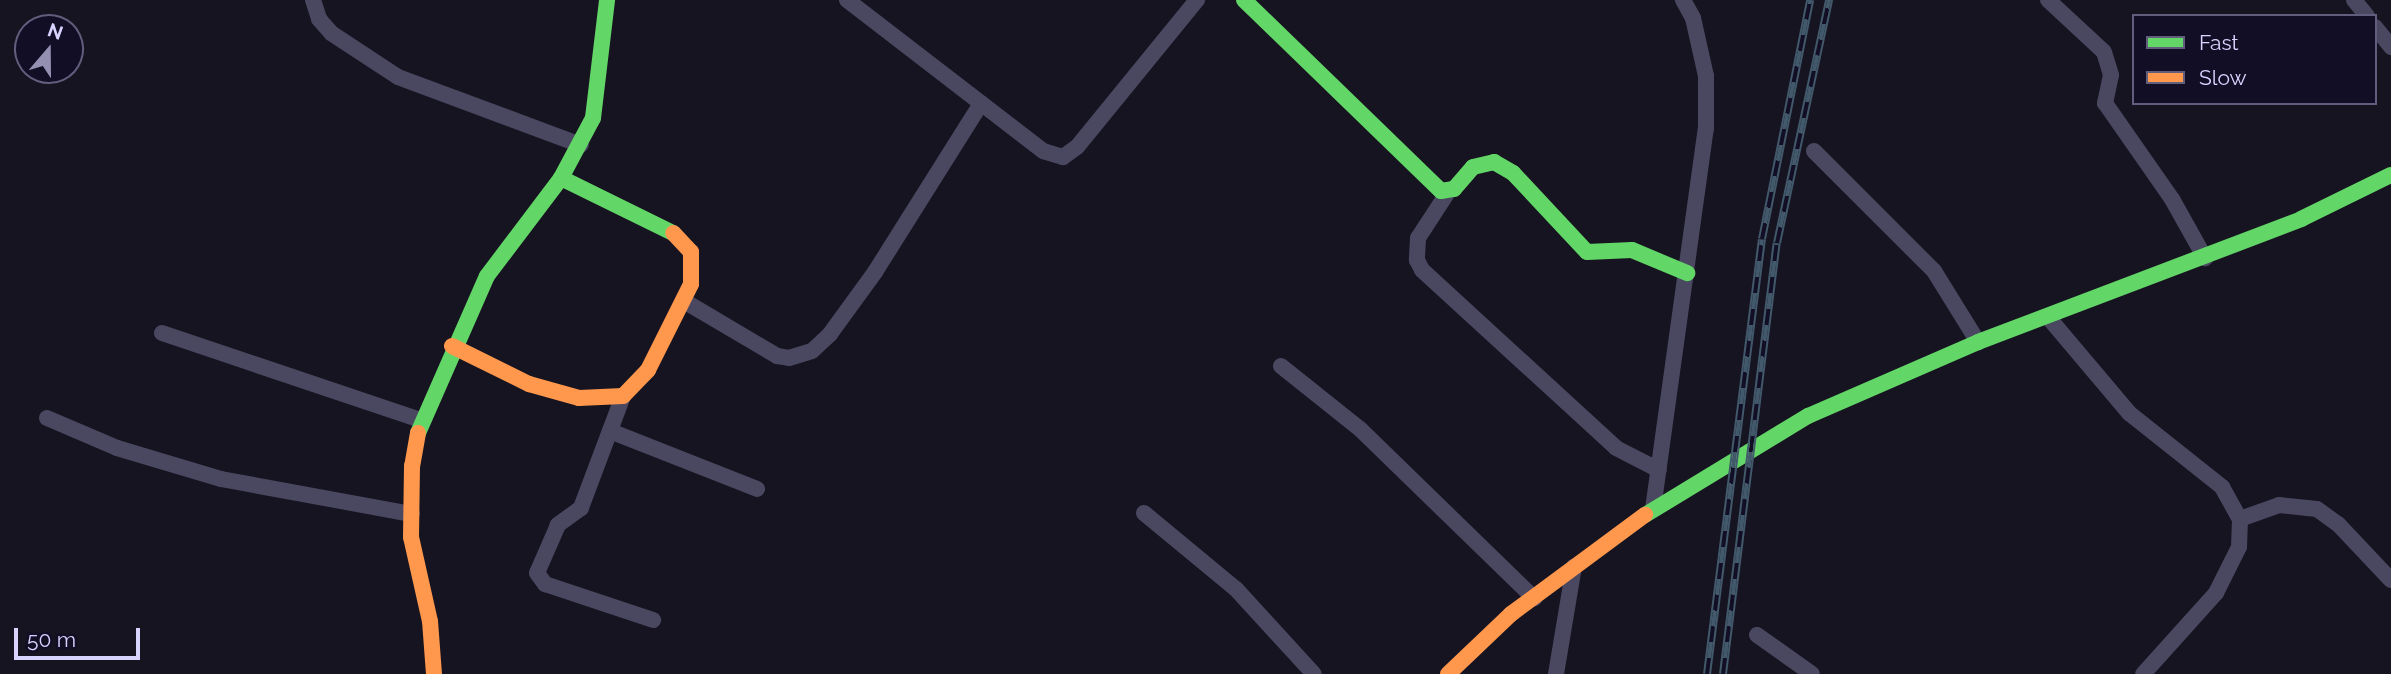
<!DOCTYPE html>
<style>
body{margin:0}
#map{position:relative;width:2391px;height:674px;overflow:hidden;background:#161420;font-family:Raleway,sans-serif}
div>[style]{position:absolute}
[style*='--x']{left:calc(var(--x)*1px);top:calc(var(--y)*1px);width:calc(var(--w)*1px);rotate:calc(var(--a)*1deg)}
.street>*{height:16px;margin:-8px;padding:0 8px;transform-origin:8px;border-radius:8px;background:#4a4861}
.fast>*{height:16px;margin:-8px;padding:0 8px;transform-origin:8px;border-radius:8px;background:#63d668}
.slow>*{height:16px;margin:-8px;padding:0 8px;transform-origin:8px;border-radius:8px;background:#ff974d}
.rail>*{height:8px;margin-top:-4px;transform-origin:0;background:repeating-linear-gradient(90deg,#120e26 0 16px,#42586b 0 32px);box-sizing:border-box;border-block:2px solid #42586b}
span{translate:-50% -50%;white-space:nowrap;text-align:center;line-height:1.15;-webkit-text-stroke:7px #120e26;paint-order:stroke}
.legend{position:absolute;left:2132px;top:14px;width:245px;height:91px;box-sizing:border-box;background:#120e26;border:2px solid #615d7d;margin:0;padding:9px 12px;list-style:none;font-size:21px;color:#d8d3ff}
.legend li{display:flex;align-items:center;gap:14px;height:35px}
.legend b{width:35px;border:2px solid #615d7d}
.north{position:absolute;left:14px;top:14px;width:70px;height:70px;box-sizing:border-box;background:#120e26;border:2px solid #615d7d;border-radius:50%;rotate:20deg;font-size:19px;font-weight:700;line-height:28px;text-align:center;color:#d8d3ff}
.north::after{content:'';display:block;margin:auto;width:24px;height:32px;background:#9490b1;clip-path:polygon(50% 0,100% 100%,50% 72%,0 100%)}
.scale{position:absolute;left:14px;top:628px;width:126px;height:32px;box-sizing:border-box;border:4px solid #d8d3ff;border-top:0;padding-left:9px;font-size:21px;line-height:24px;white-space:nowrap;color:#d8d3ff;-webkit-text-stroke:5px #120e26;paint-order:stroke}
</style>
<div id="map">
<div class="street">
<div style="--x:313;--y:0;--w:20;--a:72"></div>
<div style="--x:319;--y:19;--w:18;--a:49"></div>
<div style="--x:331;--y:33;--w:80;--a:33.3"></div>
<div style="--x:398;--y:77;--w:195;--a:20.4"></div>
<div style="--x:847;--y:0;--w:247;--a:37.6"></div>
<div style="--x:1043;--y:151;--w:21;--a:17"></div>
<div style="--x:1063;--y:157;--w:17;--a:-36"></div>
<div style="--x:1077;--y:147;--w:190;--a:-50.8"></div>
<div style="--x:2048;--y:0;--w:76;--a:42.9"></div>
<div style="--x:2104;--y:52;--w:24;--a:73"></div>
<div style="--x:2111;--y:75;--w:29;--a:102"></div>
<div style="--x:2105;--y:103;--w:117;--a:55.1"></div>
<div style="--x:2172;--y:199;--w:68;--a:60.8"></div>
<div style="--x:2354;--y:0;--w:21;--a:51"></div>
<div style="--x:2375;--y:27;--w:26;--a:51"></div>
<div style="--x:1814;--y:151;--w:170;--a:45"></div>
<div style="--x:1934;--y:271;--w:84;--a:58.2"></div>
<div style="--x:1448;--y:192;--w:55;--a:123.1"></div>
<div style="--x:1418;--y:238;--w:22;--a:93"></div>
<div style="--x:1417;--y:260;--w:11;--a:63"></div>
<div style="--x:1422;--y:270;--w:263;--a:42.5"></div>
<div style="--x:1616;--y:448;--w:48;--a:27.1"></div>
<div style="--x:684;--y:301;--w:108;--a:30.6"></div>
<div style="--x:777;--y:356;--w:12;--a:9"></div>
<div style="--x:789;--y:358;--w:24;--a:-17"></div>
<div style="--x:812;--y:351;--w:25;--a:-43"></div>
<div style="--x:830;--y:334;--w:77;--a:-54"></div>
<div style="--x:875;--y:272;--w:199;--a:-57.8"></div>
<div style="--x:2048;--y:317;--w:126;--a:49.8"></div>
<div style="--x:2129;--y:413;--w:119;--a:38.5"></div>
<div style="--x:2222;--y:487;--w:37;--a:61"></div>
<div style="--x:2240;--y:519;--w:28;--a:92"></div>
<div style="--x:2239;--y:547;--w:51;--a:116.6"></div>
<div style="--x:2216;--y:593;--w:109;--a:132"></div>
<div style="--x:162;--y:333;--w:272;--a:18.6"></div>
<div style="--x:1281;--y:366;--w:101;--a:38.6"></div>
<div style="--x:1360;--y:429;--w:243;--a:44.2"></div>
<div style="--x:623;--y:396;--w:120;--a:110.6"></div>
<div style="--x:581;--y:508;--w:29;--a:144"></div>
<div style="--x:558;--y:525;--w:52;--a:113.6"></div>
<div style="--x:537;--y:573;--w:14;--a:54"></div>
<div style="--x:545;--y:584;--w:114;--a:18.4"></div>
<div style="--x:47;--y:418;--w:76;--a:23.2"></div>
<div style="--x:117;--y:448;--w:109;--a:16.6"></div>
<div style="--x:221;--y:479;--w:194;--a:10.4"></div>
<div style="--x:610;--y:431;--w:158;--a:21.5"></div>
<div style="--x:1653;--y:509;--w:384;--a:-82.1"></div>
<div style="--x:1706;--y:129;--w:53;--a:-90"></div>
<div style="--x:1706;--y:76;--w:59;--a:-102.6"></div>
<div style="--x:1693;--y:18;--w:21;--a:-119"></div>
<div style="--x:1144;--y:513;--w:119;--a:39.6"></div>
<div style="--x:1236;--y:589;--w:115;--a:47.5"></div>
<div style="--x:2240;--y:519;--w:41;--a:-19.7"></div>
<div style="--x:2279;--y:505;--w:38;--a:6"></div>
<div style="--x:2317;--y:509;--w:26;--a:36"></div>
<div style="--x:2338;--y:524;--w:77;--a:46.6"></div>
<div style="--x:1757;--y:635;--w:67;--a:35.3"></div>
<div style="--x:1556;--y:674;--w:109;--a:-80.5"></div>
</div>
<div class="fast">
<div style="--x:1244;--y:0;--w:274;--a:44.1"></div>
<div style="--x:1441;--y:191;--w:13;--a:-9"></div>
<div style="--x:1454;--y:189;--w:29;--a:-49"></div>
<div style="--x:1473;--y:167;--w:22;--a:-13"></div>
<div style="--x:1494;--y:162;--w:22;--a:30"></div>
<div style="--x:1513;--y:173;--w:108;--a:46.9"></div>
<div style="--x:1587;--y:252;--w:45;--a:-2.5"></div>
<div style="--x:1632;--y:250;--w:60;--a:22.7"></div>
<div style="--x:561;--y:178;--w:125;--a:26.2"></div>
<div style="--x:418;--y:433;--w:171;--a:-66.3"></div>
<div style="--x:487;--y:276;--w:123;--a:-52.9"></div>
<div style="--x:561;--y:178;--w:68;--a:-61.9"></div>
<div style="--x:593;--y:118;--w:119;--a:-83.2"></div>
<div style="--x:1645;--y:515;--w:191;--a:-31.3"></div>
<div style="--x:1808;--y:416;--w:185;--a:-23.5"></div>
<div style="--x:1978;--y:342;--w:346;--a:-20.8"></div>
<div style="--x:2301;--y:219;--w:100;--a:-26.1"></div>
</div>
<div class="slow">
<div style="--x:452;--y:346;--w:86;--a:26.3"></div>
<div style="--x:529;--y:384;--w:52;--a:15.6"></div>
<div style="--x:579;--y:398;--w:44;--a:-2.6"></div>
<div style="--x:623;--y:396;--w:36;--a:-46"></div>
<div style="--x:648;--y:370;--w:96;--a:-63.4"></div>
<div style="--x:691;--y:284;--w:32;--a:-90"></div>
<div style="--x:691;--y:252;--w:26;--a:-133"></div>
<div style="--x:418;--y:433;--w:34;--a:100"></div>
<div style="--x:412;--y:466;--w:71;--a:90.8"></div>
<div style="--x:411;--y:537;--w:86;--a:77.3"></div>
<div style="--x:430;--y:621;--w:53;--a:85.7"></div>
<div style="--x:1448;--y:674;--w:87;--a:-43.6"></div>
<div style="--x:1511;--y:614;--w:167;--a:-36.5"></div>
</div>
<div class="rail">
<div style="--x:1707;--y:674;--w:438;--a:-82.8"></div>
<div style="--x:1762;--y:239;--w:244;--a:-78.6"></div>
<div style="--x:1723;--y:674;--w:434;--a:-82.9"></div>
<div style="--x:1777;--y:243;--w:249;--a:-77.9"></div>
</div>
<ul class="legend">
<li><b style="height:9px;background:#63d668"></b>Fast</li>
<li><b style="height:9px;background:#ff974d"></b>Slow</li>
</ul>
<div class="north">N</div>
<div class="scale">50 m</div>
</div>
